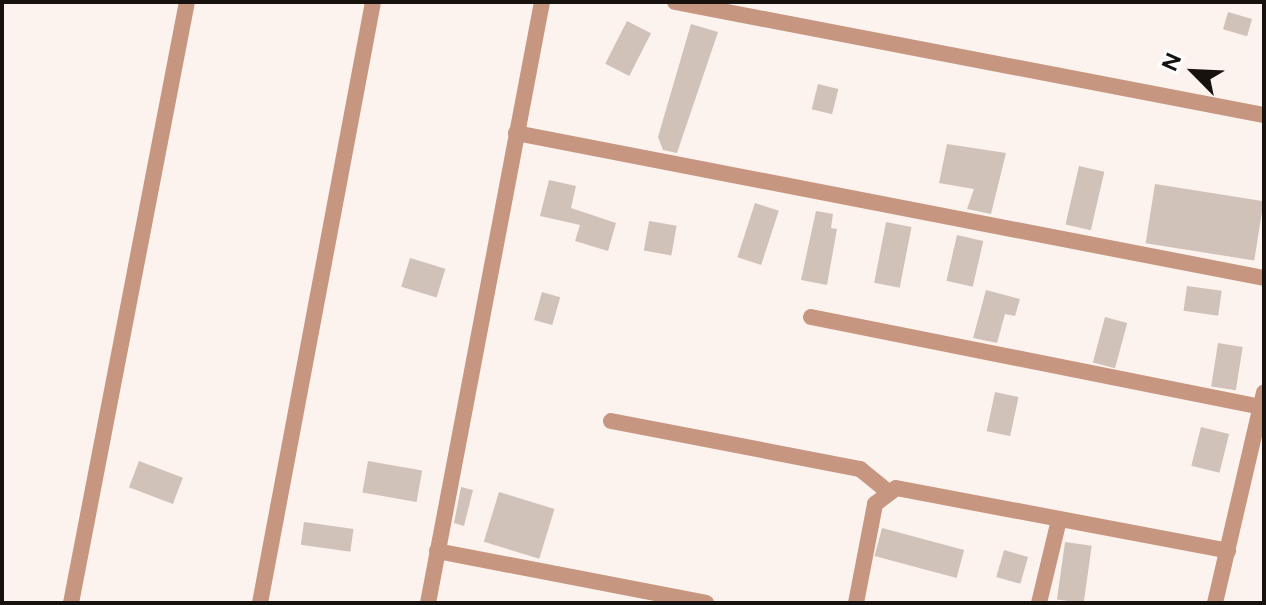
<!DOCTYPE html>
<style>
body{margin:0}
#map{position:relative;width:1266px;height:605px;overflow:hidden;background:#fdf3ee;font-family:Figtree,sans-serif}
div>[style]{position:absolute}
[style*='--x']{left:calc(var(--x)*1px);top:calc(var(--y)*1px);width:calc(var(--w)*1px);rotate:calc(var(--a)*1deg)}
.building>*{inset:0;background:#d1c2b9;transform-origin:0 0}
.minor>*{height:16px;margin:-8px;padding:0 8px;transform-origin:8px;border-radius:8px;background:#c69680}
span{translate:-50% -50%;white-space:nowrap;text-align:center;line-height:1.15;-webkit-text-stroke:8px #fff;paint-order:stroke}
.frame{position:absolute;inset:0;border:4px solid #18120f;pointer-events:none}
.north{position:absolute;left:1154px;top:32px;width:80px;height:80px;-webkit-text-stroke:6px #fff;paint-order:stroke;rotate:294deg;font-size:22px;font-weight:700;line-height:32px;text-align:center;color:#18120f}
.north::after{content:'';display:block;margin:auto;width:28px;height:36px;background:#18120f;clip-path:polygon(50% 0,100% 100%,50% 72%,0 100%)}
</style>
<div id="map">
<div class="building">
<div style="left:1228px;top:12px;width:25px;height:18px;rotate:16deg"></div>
<div style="left:627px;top:21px;width:27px;height:48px;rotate:27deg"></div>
<div style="clip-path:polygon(691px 24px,718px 32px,677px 153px,663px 150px,658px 137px)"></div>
<div style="left:818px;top:84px;width:21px;height:26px;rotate:14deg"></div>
<div style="clip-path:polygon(947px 144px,1006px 153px,991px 214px,967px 209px,974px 189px,939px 183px)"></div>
<div style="left:1079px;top:166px;width:26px;height:60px;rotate:13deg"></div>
<div style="clip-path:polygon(549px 180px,576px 186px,571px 208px,616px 223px,608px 251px,575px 241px,580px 225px,540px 216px)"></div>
<div style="left:1155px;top:184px;width:110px;height:60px;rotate:9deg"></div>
<div style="left:755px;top:203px;width:25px;height:57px;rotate:18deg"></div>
<div style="clip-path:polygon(816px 211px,833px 214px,831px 228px,837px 229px,827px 285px,801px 280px)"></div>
<div style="left:649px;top:221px;width:28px;height:30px;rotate:10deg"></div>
<div style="left:886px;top:222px;width:26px;height:62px;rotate:11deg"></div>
<div style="left:957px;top:235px;width:27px;height:47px;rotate:13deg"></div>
<div style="left:410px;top:258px;width:37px;height:30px;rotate:17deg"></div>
<div style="left:1187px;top:286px;width:35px;height:25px;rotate:8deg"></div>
<div style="clip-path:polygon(986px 290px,1020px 299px,1015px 316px,1005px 314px,997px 343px,973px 338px)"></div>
<div style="left:542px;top:292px;width:19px;height:29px;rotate:16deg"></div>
<div style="left:1105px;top:317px;width:23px;height:47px;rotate:15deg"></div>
<div style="left:1218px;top:343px;width:25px;height:44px;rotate:9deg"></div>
<div style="left:995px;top:392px;width:24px;height:40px;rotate:12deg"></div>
<div style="left:1201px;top:427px;width:29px;height:40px;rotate:14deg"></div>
<div style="left:139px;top:461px;width:47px;height:28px;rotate:21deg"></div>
<div style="left:368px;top:461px;width:55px;height:32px;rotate:10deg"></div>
<div style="clip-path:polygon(461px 487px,473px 490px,464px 526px,454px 523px)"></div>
<div style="left:499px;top:492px;width:58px;height:52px;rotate:17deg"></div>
<div style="left:304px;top:522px;width:50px;height:23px;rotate:8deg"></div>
<div style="left:882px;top:528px;width:85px;height:29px;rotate:15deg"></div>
<div style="left:1065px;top:542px;width:27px;height:58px;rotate:8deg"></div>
<div style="left:1004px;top:550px;width:25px;height:28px;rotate:16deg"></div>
</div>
<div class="minor">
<div style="--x:675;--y:2;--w:600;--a:10.86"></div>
<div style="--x:516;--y:133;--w:762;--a:10.97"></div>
<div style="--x:811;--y:317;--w:458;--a:11.3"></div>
<div style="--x:611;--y:421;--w:254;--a:10.9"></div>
<div style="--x:860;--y:469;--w:33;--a:39"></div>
<div style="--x:437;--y:551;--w:274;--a:10.9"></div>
<div style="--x:71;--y:603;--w:612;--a:-79.08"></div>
<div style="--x:260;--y:603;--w:612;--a:-79.35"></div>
<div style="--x:428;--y:603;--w:612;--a:-79.26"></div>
<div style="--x:856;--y:603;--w:101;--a:-79.1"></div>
<div style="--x:875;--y:504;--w:26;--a:-37"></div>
<div style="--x:896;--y:488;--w:338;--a:10.7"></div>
<div style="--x:1039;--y:603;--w:85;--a:-76.5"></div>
<div style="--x:1215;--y:603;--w:216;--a:-76.9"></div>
</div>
<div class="frame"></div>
<div class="north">N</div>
</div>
